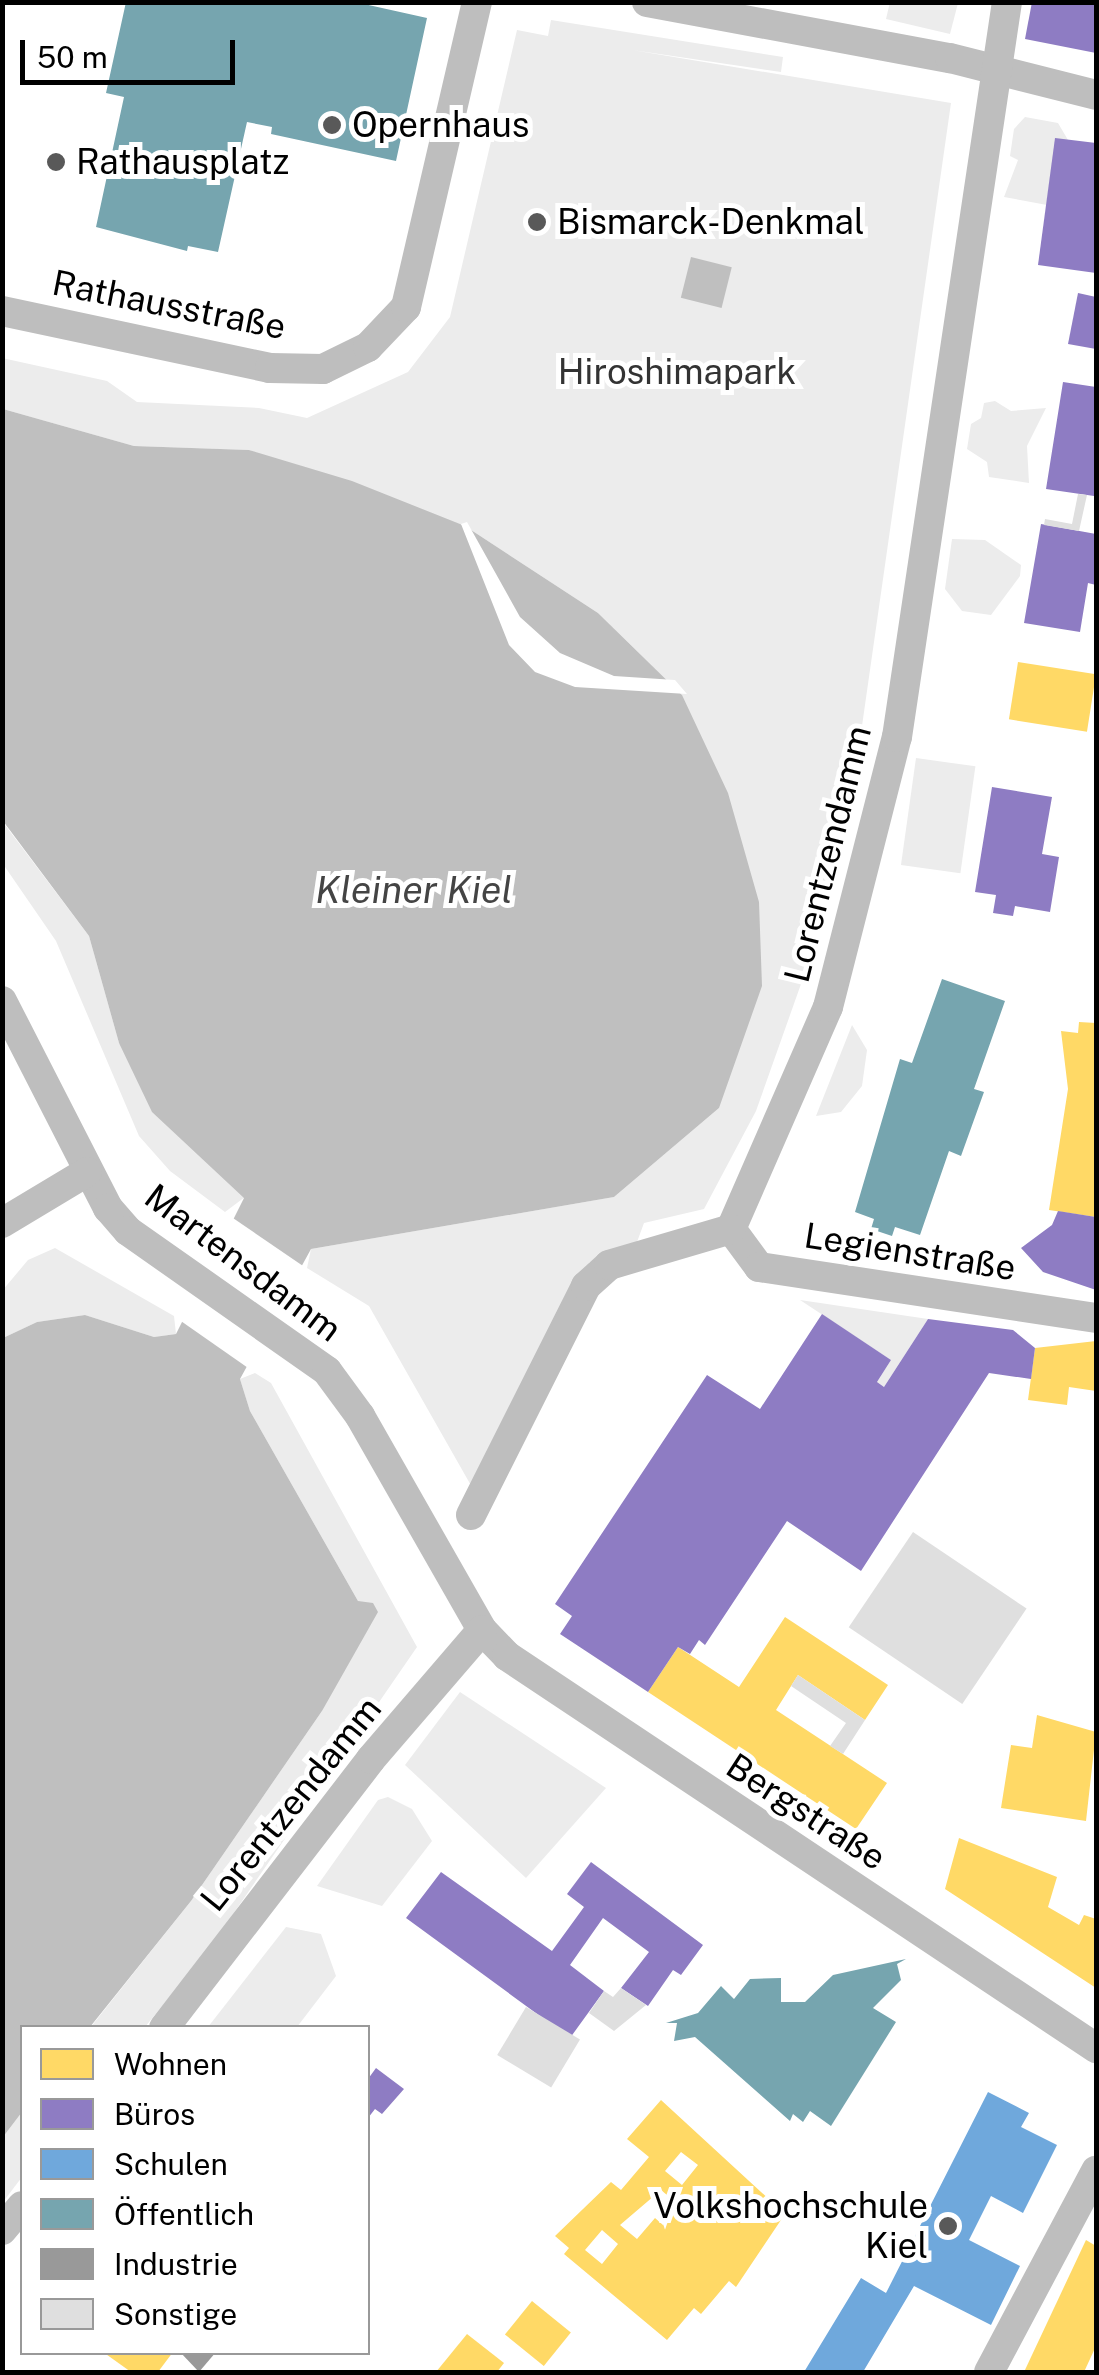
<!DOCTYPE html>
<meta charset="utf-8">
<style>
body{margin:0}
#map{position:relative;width:1099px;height:2375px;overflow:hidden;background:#fff;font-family:"Public Sans",sans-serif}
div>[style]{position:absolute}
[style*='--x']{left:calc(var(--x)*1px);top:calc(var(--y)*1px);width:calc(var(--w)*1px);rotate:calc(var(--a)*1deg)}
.green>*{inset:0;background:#ececec;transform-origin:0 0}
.water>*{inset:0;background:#bfbfbf;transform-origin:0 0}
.pier>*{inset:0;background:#fff}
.homes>*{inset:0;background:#ffd966;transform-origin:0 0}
.offices>*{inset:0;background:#8e7cc3}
.schools>*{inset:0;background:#6fa8dc}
.public>*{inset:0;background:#76a5af}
.industry>*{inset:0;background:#999}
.building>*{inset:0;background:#dfdfdf;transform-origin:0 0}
.minor>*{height:30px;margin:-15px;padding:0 15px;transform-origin:15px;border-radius:15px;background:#bebebe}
.dots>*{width:28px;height:28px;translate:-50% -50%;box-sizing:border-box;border:5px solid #fff;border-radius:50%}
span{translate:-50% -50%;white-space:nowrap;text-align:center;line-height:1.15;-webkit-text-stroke:10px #fff;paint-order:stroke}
.poi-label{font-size:35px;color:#000}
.left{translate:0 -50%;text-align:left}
.right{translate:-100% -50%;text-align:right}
.street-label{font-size:35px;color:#000}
.park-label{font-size:35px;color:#333}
.water-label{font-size:38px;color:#444;font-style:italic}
.frame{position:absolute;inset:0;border:5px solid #000;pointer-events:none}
.legend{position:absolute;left:20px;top:2025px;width:350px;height:330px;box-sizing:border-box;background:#fff;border:2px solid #999;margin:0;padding:12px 18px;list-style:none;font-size:30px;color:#000}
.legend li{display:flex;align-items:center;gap:20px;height:50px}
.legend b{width:50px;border:2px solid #999}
.scale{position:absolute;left:20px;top:40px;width:215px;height:45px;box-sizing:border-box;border:5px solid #000;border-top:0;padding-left:12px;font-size:30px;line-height:35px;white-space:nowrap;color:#000;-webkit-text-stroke:8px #fff;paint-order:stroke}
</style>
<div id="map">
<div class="green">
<div style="clip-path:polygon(890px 2px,958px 2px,958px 3px,950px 34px,886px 19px)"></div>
<div style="clip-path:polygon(551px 20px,783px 57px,781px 72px,632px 50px,951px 103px,854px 782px,801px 984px,756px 1111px,704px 1209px,644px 1223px,630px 1261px,590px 1262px,554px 1321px,477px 1496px,369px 1306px,307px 1268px,311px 1249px,614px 1197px,719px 1108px,682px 695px,598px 613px,465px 526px,249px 450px,134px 446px,3px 409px,2px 358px,107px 381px,137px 402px,259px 408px,307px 418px,408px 372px,450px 317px,517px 30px,548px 36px)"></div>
<div style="clip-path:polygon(1025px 117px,1058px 123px,1068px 140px,1047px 205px,1004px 197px,1018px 160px,1010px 156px,1014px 129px)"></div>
<div style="clip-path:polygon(995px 401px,1011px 411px,1046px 408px,1027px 446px,1029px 483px,989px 477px,987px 462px,967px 449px,971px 424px,981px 418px,984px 403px)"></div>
<div style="clip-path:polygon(952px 539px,985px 540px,1021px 565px,1020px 576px,991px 615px,962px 611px,945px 589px)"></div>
<div style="left:916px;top:758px;width:60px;height:108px;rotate:8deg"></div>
<div style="clip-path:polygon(2px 821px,89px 936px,119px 1043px,245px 1197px,225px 1212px,170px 1171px,139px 1136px,56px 941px,3px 864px)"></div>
<div style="clip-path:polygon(852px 1025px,867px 1050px,862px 1086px,841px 1112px,816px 1116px)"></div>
<div style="clip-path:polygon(55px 1248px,174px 1316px,176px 1334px,154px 1337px,85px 1315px,37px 1322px,3px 1338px,2px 1291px,28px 1260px)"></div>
<div style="clip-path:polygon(800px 1300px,928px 1319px,884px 1387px,877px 1382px,891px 1360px)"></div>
<div style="clip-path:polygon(255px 1373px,271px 1383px,417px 1647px,211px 1946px,145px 2027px,90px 2028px,191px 1901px,322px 1711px,358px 1601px,250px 1411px,240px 1379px)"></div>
<div style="clip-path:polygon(460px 1692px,606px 1788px,526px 1878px,405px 1765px)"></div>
<div style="clip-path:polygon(388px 1797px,412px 1809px,432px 1841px,382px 1906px,317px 1886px,378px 1800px)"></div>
<div style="clip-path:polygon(286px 1927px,321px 1934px,336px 1976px,297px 2027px,208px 2027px)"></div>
<div style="clip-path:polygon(22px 2112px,22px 2177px,3px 2202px,3px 2137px)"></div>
</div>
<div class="water">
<div style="left:691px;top:257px;width:42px;height:42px;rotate:14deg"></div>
<div style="clip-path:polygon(3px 409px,134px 446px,249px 450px,352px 481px,465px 526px,598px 613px,682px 695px,728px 793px,759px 902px,762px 986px,719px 1108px,614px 1197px,311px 1249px,240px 1379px,250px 1411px,358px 1601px,373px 1603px,378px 1612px,322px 1711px,191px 1901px,90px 2027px,22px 2028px,22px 2112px,3px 2137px,3px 1338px,37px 1322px,85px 1315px,154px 1337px,176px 1334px,244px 1198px,152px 1112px,119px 1043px,89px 936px,3px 821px)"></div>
</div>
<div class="pier">
<div style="clip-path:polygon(467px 522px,520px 617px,560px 653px,614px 676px,675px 680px,687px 694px,575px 687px,535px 672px,509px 645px,461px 524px)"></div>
<div style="clip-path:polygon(230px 1216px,306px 1268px,251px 1370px,178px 1319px)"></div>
</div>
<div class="homes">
<div style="left:1018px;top:662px;width:79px;height:58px;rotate:9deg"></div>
<div style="clip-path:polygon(1079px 1022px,1096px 1023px,1096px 1217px,1049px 1210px,1068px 1089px,1061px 1031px,1078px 1033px)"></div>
<div style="clip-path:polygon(1096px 1341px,1096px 1391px,1069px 1387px,1067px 1405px,1028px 1400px,1035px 1348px)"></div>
<div style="clip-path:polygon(785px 1617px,888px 1685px,865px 1720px,798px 1675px,776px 1710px,887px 1783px,856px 1829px,648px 1692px,678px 1647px,739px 1687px)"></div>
<div style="clip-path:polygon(1037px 1715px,1096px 1732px,1086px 1821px,1001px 1808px,1011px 1745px,1032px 1748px)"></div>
<div style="clip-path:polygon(959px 1838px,1057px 1877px,1048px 1907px,1079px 1925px,1084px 1915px,1096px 1919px,1096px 1988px,945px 1889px)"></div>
<div style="clip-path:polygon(evenodd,661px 2100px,785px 2214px,736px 2287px,729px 2281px,701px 2314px,694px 2308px,667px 2340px,564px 2254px,569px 2248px,555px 2236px,611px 2182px,621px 2190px,649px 2157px,627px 2139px,661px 2100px,681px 2152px,698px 2165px,682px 2185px,665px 2171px,681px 2152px,661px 2100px,661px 2190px,680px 2206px,663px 2225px,655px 2218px,637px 2239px,620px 2225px,661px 2190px,661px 2100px,602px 2230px,618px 2244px,602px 2264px,585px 2250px,602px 2230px)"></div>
<div style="clip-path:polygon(1086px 2240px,1096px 2246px,1096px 2346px,1084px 2372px,1024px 2372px)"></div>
<div style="left:532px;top:2301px;width:50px;height:43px;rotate:39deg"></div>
<div style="clip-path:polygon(467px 2334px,504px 2363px,497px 2372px,436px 2372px)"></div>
<div style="clip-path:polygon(103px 2352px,173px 2352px,158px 2372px,131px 2372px)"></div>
</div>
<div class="offices">
<div style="clip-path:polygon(1032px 2px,1096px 2px,1096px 53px,1025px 39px)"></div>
<div style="clip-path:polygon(1055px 138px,1096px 143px,1096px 273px,1038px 265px)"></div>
<div style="clip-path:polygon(1078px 293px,1096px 297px,1096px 349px,1068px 344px)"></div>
<div style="clip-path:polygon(1063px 382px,1096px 387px,1096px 502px,1094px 496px,1046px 489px)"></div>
<div style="clip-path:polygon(1041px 524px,1096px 534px,1096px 585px,1088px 583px,1080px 632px,1024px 623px)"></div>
<div style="clip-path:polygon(992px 787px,1052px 797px,1042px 854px,1059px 857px,1050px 912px,1015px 906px,1013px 916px,993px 913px,996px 895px,975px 892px)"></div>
<div style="clip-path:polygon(1058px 1211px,1096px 1217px,1096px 1290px,1043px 1272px,1021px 1248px,1052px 1225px)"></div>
<div style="clip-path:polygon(822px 1314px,891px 1360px,877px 1382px,884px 1387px,928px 1319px,1013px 1330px,1035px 1348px,1031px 1379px,989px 1373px,861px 1571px,787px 1521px,705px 1645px,699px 1640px,690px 1654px,678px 1647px,648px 1692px,560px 1634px,572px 1616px,555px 1604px,707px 1375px,760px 1409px)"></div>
<div style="clip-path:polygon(591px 1862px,703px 1945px,681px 1975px,673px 1970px,648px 2006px,621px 1988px,649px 1952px,603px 1918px,570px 1965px,604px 1991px,570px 2038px,406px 1918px,441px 1872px,552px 1951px,584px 1907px,567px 1894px)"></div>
<div style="clip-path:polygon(376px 2068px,404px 2089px,382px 2114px,375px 2109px,368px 2118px,368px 2079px)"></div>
</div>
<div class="schools">
<div style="clip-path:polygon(988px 2092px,1029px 2113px,1021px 2127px,1057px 2145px,1023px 2213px,991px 2196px,969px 2240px,1020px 2266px,991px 2325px,914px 2286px,863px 2372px,804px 2372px,861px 2278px,886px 2293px)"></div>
</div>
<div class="public">
<div style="clip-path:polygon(126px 2px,355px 2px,427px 18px,396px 161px,271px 134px,272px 127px,247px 122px,218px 252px,188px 246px,187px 251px,96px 227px,124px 97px,106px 93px)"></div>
<div style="clip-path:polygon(942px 979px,1005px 1001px,974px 1089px,984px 1092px,961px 1156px,949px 1151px,920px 1235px,895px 1227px,892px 1236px,871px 1229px,874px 1219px,855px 1212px,900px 1059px,912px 1063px)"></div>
<div style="clip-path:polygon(906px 1959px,897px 1964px,901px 1980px,873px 2008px,896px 2022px,831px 2126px,810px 2111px,803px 2122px,793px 2114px,790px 2121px,695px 2037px,674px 2041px,677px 2023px,666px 2023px,698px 2013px,721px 1986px,734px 1999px,750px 1979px,781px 1978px,781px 2002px,805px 2002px,833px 1975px)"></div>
</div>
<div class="industry">
<div style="clip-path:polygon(180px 2352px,216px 2352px,199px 2372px)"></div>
</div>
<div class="building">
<div style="clip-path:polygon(1078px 494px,1087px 495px,1079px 531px,1044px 525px,1045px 519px,1072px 524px)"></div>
<div style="left:913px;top:1532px;width:137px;height:115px;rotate:34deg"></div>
<div style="clip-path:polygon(798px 1675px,865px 1720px,843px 1754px,830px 1746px,846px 1723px,791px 1686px)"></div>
<div style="clip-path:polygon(621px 1988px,646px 2005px,614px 2031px,589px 2013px,604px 1991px,613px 1997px)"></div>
<div style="left:526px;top:2007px;width:63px;height:56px;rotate:31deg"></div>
</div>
<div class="minor">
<div style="--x:647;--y:2;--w:308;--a:10.5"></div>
<div style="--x:950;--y:58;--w:151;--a:14.2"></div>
<div style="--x:2;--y:311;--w:274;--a:12"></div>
<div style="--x:270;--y:368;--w:53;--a:1.1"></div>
<div style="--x:323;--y:369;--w:50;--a:-26.1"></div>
<div style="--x:368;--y:347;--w:55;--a:-46.5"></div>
<div style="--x:406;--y:307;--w:313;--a:-76.9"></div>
<div style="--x:2;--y:1001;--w:233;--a:62.9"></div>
<div style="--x:108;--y:1208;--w:30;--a:49"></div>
<div style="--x:128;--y:1231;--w:243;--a:35.1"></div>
<div style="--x:327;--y:1371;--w:56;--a:53.7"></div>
<div style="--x:360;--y:1416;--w:246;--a:60.3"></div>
<div style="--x:482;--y:1630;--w:36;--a:46"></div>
<div style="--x:507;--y:1656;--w:708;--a:33.65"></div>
<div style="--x:2;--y:1223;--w:99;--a:-31"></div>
<div style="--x:731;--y:1229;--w:242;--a:-66.4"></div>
<div style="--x:828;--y:1007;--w:279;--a:-75.7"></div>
<div style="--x:897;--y:737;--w:743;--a:-81.49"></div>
<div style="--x:731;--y:1229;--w:47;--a:53.6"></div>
<div style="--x:759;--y:1267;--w:341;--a:8.6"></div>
<div style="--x:471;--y:1515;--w:256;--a:-63.3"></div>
<div style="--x:586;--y:1286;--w:31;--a:-42"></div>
<div style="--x:609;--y:1265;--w:127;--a:-16.4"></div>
<div style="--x:164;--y:2028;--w:339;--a:-52.4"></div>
<div style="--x:371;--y:1759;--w:170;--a:-49.3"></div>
<div style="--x:2;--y:2230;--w:31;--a:-50"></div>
<div style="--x:989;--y:2372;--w:228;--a:-62"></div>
</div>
<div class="dots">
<div style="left:332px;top:125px;background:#595959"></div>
<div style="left:56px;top:162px;background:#595959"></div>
<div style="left:537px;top:222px;background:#595959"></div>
<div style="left:948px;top:2226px;background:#595959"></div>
</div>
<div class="poi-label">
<span class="left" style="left:352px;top:125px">Opernhaus</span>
<span class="left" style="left:76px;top:162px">Rathausplatz</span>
<span class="left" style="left:557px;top:222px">Bismarck-Denkmal</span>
<span class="right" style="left:928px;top:2226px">Volkshochschule<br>Kiel</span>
</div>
<div class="street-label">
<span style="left:169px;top:305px;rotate:11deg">Rathausstraße</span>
<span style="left:828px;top:854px;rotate:-76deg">Lorentzendamm</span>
<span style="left:910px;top:1252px;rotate:9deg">Legienstraße</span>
<span style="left:243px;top:1263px;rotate:37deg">Martensdamm</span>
<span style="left:291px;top:1804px;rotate:-51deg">Lorentzendamm</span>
<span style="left:806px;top:1812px;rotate:33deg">Bergstraße</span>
</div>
<div class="park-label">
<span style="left:677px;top:372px">Hiroshimapark</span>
</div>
<div class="water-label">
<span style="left:414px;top:890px">Kleiner Kiel</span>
</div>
<div class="frame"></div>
<ul class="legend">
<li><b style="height:28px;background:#ffd966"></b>Wohnen</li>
<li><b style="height:28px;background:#8e7cc3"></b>Büros</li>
<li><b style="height:28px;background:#6fa8dc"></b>Schulen</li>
<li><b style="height:28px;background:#76a5af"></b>Öffentlich</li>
<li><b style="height:28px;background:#999"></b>Industrie</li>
<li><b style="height:28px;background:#dfdfdf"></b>Sonstige</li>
</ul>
<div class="scale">50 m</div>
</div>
